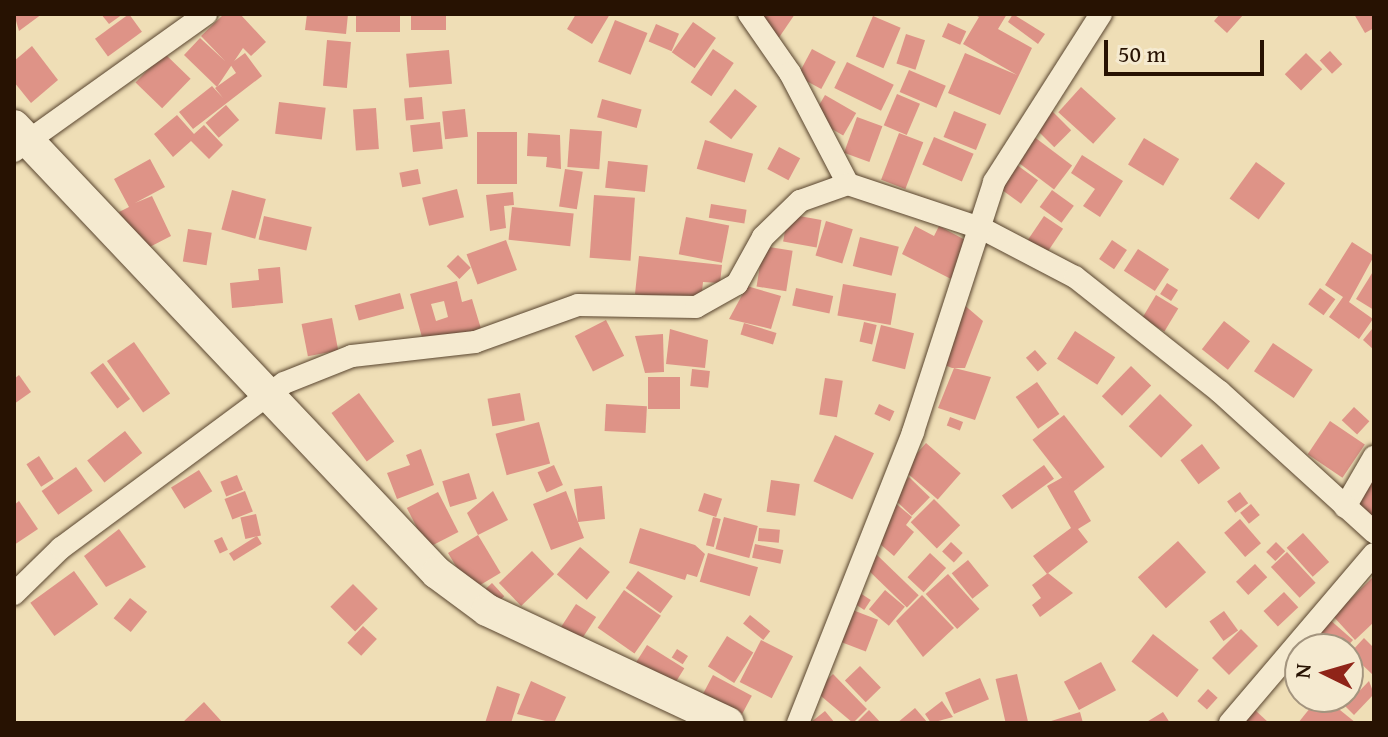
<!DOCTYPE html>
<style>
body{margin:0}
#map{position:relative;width:1388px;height:737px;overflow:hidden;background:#efdeb6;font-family:"Gentium Book Plus",serif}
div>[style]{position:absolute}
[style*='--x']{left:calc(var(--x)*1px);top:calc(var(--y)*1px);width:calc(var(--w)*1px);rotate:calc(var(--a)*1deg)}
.building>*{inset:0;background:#de9387;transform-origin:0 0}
.roads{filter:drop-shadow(0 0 2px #59452f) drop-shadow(0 0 2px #59452f)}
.street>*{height:22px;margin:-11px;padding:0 11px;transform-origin:11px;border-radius:11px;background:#f5ead0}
.secondary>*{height:32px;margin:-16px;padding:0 16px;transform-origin:16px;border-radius:16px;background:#f5ead0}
span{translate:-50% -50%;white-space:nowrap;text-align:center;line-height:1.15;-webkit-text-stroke:6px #f5ead0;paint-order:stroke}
.frame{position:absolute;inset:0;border:16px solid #271202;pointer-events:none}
.north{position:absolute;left:1284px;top:633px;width:80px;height:80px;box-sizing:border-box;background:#f5ead0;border:2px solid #a3947e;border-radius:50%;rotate:275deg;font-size:22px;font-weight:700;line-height:32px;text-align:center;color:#271202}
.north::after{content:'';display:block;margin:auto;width:28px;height:36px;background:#8f2418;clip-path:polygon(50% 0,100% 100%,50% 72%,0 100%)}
.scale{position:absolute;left:1104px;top:40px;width:160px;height:36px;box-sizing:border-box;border:4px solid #271202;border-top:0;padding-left:10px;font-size:24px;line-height:28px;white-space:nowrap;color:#271202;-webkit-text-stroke:6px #f5ead0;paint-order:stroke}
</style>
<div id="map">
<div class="building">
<div style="clip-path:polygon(14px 14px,42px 14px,19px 31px)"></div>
<div style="clip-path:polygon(101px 14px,123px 14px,109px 24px)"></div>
<div style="left:129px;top:14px;width:22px;height:42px;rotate:54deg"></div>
<div style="clip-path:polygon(224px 14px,240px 14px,266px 42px,251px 56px,243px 48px,217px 87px,184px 55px,200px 38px,225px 61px,201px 36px)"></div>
<div style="clip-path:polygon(307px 14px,348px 14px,346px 34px,305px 30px)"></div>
<div style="left:356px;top:14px;width:44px;height:18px"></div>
<div style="left:411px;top:14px;width:35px;height:16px"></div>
<div style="clip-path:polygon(576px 14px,610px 14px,592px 44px,567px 29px)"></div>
<div style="clip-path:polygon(763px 14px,795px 14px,778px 39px,757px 24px)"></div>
<div style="clip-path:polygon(973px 14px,1007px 14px,998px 29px,1032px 48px,1000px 115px,948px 93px,965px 53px,1017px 75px,963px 44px,979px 17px)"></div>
<div style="clip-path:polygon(1013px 14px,1045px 34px,1038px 44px,1008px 22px)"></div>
<div style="clip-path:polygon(1220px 14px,1244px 14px,1227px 33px,1214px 21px)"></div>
<div style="clip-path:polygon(1354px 14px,1374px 14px,1374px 28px,1365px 33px)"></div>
<div style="left:873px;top:16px;width:30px;height:44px;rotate:23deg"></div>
<div style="left:615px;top:20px;width:35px;height:45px;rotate:22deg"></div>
<div style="left:693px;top:22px;width:28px;height:37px;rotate:35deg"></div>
<div style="left:948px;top:23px;width:20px;height:15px;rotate:24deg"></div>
<div style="left:656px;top:24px;width:25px;height:19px;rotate:23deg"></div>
<div style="left:906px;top:34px;width:20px;height:31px;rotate:18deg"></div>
<div style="left:327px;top:40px;width:24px;height:46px;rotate:5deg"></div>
<div style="clip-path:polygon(32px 46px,58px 80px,31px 103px,14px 82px,14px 61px)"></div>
<div style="left:713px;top:49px;width:25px;height:40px;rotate:34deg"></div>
<div style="left:812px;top:49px;width:27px;height:31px;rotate:28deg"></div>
<div style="left:449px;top:50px;width:34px;height:43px;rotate:85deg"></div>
<div style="left:1330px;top:51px;width:18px;height:14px;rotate:47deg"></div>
<div style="left:164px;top:53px;width:37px;height:41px;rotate:44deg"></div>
<div style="clip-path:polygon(245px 53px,262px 76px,193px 129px,179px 112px,212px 86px,223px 98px,215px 88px,236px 73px,230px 64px)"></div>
<div style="left:1306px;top:53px;width:23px;height:30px;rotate:45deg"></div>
<div style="left:847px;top:62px;width:52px;height:29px;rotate:26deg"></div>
<div style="left:909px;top:70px;width:40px;height:24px;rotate:23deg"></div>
<div style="left:1081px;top:87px;width:47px;height:34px;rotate:42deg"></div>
<div style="left:735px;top:89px;width:28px;height:42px;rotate:38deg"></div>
<div style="left:897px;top:94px;width:25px;height:34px;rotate:23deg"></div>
<div style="left:825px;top:95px;width:36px;height:26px;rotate:30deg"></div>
<div style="left:422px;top:97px;width:22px;height:18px;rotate:85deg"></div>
<div style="left:602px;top:99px;width:41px;height:19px;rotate:15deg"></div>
<div style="left:279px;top:102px;width:47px;height:32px;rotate:7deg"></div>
<div style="left:226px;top:105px;width:20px;height:27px;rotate:49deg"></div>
<div style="left:376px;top:108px;width:41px;height:23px;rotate:86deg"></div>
<div style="left:465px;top:109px;width:28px;height:23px;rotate:84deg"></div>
<div style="left:1050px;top:109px;width:30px;height:24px;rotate:45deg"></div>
<div style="left:954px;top:111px;width:35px;height:28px;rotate:22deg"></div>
<div style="clip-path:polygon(177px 115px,194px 134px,204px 125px,223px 145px,209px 159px,191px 141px,173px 157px,154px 134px)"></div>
<div style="left:857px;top:117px;width:27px;height:38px;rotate:20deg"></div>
<div style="left:440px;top:122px;width:27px;height:30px;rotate:84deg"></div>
<div style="left:570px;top:129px;width:32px;height:38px;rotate:4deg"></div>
<div style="left:477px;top:132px;width:40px;height:52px"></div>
<div style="clip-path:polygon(528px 133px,560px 135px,561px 169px,546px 167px,547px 157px,527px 156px)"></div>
<div style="left:899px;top:133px;width:26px;height:50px;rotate:21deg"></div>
<div style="left:1029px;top:133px;width:54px;height:30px;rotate:37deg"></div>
<div style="left:934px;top:137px;width:43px;height:30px;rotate:23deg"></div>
<div style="left:1144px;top:138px;width:41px;height:31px;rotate:31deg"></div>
<div style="left:705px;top:140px;width:50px;height:30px;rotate:16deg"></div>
<div style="left:779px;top:147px;width:24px;height:25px;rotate:28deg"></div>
<div style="clip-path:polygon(1082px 155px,1123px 181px,1100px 217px,1083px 206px,1095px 189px,1071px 173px)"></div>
<div style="clip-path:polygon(150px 159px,165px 187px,135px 203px,152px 196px,171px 236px,138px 253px,119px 212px,129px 207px,114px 179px)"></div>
<div style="left:608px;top:161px;width:40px;height:27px;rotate:6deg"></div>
<div style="left:1256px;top:162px;width:36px;height:45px;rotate:36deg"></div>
<div style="left:1017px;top:165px;width:26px;height:29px;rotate:36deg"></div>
<div style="left:418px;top:169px;width:15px;height:19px;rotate:79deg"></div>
<div style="left:565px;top:169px;width:18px;height:38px;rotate:9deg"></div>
<div style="left:457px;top:189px;width:29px;height:36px;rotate:76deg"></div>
<div style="left:232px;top:190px;width:35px;height:41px;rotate:15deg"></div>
<div style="left:1052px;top:190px;width:27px;height:21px;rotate:36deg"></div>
<div style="clip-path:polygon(513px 192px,514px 205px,504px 206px,506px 228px,490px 231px,486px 195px)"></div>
<div style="left:594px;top:195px;width:41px;height:63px;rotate:4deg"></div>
<div style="left:711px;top:204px;width:36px;height:14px;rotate:9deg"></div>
<div style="left:512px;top:207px;width:62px;height:33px;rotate:6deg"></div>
<div style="left:788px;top:214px;width:34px;height:28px;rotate:10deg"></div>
<div style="left:264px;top:216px;width:49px;height:24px;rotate:13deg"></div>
<div style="left:1044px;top:216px;width:23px;height:35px;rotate:34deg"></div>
<div style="left:686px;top:217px;width:44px;height:38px;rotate:11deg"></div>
<div style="left:826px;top:221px;width:28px;height:36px;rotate:17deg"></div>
<div style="clip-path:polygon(915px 226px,934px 236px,939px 226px,969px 242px,951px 279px,902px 254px)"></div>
<div style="left:188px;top:229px;width:24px;height:33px;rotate:9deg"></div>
<div style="left:860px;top:237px;width:40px;height:30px;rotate:14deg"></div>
<div style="left:506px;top:240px;width:32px;height:42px;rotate:70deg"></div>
<div style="left:1112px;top:240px;width:18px;height:23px;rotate:34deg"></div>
<div style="clip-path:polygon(1352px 242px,1374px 256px,1349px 302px,1373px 319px,1359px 339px,1329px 317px,1343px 297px,1325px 285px)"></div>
<div style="left:763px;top:246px;width:30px;height:41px;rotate:9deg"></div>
<div style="left:1138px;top:249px;width:37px;height:26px;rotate:33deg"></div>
<div style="left:458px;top:255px;width:18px;height:16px;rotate:45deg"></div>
<div style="clip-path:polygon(639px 256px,722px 265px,720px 283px,703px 282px,701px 301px,635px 294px)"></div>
<div style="clip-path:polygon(280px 267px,283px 303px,232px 308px,230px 283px,259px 280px,258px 269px)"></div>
<div style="clip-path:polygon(1374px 270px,1374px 310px,1356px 299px)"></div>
<div style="clip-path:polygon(evenodd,457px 281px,462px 302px,472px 299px,482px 332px,425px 348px,410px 294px,457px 281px,444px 301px,448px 317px,436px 321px,431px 304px,444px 301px)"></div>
<div style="left:1167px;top:283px;width:13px;height:13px;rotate:32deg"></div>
<div style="left:843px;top:284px;width:54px;height:32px;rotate:10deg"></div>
<div style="clip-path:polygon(747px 286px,781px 296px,771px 329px,729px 319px)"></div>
<div style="left:796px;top:288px;width:38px;height:18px;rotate:12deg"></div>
<div style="left:1320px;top:288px;width:19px;height:20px;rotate:36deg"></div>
<div style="left:400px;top:293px;width:16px;height:47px;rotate:75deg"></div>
<div style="left:1156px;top:295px;width:26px;height:27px;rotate:31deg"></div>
<div style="clip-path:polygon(962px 303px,983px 321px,965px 368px,952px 368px,940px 363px)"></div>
<div style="left:332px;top:318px;width:33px;height:31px;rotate:79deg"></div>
<div style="left:606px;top:320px;width:40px;height:35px;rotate:63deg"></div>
<div style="left:1224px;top:321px;width:33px;height:36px;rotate:38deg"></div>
<div style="left:864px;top:322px;width:13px;height:20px;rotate:13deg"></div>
<div style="left:744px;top:323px;width:34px;height:12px;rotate:17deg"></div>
<div style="left:881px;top:325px;width:34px;height:37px;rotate:14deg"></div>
<div style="clip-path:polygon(670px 329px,708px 340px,705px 368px,666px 364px)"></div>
<div style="clip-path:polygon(1372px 329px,1374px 330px,1374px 350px,1363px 340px)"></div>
<div style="left:1075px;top:331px;width:48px;height:33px;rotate:33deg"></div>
<div style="clip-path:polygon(663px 334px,664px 372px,645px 373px,635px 336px)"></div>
<div style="left:134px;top:342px;width:63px;height:33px;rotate:55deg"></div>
<div style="left:1273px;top:343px;width:48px;height:34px;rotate:34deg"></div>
<div style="left:1035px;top:350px;width:18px;height:12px;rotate:49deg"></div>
<div style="left:103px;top:363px;width:45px;height:16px;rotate:53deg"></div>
<div style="left:1131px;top:366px;width:28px;height:42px;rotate:44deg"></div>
<div style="clip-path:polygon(954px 368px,991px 377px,975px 420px,938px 408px)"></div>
<div style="left:692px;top:369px;width:18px;height:17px;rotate:6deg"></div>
<div style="clip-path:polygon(19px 375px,31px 392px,14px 404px,14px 379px)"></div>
<div style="left:648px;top:377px;width:32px;height:32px"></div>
<div style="left:825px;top:378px;width:18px;height:37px;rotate:9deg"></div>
<div style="left:1037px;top:382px;width:39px;height:26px;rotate:55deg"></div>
<div style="left:359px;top:393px;width:60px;height:34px;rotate:54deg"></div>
<div style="left:520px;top:393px;width:28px;height:33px;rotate:80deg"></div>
<div style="left:1160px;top:394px;width:45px;height:45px;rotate:44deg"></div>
<div style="left:606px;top:404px;width:41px;height:27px;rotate:3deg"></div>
<div style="left:879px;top:404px;width:17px;height:11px;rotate:25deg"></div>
<div style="left:1354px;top:407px;width:21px;height:18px;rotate:43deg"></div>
<div style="left:1064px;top:415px;width:66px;height:40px;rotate:52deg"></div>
<div style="left:950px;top:417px;width:14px;height:9px;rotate:21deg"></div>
<div style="left:1330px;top:421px;width:42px;height:40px;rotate:34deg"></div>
<div style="left:539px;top:422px;width:43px;height:45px;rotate:75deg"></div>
<div style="left:125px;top:431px;width:28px;height:48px;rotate:52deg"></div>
<div style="left:835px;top:435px;width:43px;height:51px;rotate:25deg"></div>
<div style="left:926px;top:443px;width:46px;height:35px;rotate:41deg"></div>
<div style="left:1202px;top:444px;width:30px;height:27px;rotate:53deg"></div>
<div style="clip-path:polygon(421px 449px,434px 485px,397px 499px,387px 473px,410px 465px,406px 455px)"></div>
<div style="left:39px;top:456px;width:27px;height:15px;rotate:57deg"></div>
<div style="left:554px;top:465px;width:22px;height:18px;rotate:66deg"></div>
<div style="left:1044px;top:465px;width:17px;height:52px;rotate:54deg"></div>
<div style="left:76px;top:467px;width:29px;height:42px;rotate:55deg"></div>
<div style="left:199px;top:470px;width:25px;height:33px;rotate:58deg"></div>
<div style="left:469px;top:473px;width:27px;height:28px;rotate:73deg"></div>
<div style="left:237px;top:475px;width:16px;height:18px;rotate:68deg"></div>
<div style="clip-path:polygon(1065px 476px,1091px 521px,1078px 529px,1088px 542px,1047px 574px,1033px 556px,1071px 528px,1047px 486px)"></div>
<div style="left:909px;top:477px;width:29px;height:26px;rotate:44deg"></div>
<div style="clip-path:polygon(1371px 479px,1374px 481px,1374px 522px,1352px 507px)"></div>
<div style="left:771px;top:480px;width:29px;height:32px;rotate:8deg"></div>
<div style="clip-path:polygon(602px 486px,605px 519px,578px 522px,584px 538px,551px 550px,533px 504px,566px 491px,578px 522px,574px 489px)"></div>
<div style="left:245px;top:491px;width:22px;height:22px;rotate:69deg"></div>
<div style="clip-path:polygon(493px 491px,508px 520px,478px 535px,467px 513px)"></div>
<div style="left:438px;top:492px;width:45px;height:35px;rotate:63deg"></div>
<div style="left:1240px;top:492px;width:14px;height:16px;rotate:54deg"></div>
<div style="left:704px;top:493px;width:19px;height:19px;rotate:18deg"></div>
<div style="left:934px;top:499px;width:37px;height:33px;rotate:45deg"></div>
<div style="clip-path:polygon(19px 501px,38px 529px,14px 545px,14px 505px)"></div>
<div style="clip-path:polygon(894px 502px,912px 517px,906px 525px,914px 532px,894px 556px,873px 538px)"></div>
<div style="left:1251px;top:504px;width:14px;height:14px;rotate:51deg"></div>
<div style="left:256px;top:514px;width:22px;height:16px;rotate:77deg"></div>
<div style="left:713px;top:517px;width:8px;height:29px;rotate:14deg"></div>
<div style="left:724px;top:517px;width:35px;height:33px;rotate:15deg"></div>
<div style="left:1240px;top:519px;width:32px;height:21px;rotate:49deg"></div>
<div style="clip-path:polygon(640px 528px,695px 545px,705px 554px,697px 577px,687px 574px,685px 580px,629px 563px)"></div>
<div style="left:759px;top:528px;width:21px;height:13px;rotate:5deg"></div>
<div style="clip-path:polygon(119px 529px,146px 567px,106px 587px,84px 556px)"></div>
<div style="left:1303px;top:533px;width:39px;height:22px;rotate:48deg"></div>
<div style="left:478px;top:535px;width:44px;height:35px;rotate:59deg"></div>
<div style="left:257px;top:536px;width:9px;height:33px;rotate:58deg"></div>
<div style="left:222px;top:537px;width:14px;height:9px;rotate:65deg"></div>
<div style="left:1178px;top:541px;width:42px;height:54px;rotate:48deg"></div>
<div style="left:951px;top:542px;width:16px;height:13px;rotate:43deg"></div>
<div style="left:1276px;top:542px;width:13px;height:14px;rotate:45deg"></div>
<div style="left:755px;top:544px;width:29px;height:14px;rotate:12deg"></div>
<div style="left:580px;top:547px;width:39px;height:36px;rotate:40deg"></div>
<div style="left:532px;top:551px;width:32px;height:46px;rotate:46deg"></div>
<div style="left:1287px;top:552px;width:42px;height:22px;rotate:47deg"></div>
<div style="left:708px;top:553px;width:52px;height:30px;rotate:16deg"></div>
<div style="left:930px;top:553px;width:22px;height:33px;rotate:43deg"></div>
<div style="left:877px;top:555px;width:58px;height:17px;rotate:44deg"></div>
<div style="left:968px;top:560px;width:33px;height:21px;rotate:51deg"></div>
<div style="left:1255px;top:564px;width:18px;height:26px;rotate:47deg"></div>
<div style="left:74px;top:571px;width:41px;height:54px;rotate:54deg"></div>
<div style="left:638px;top:571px;width:43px;height:21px;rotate:36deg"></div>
<div style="clip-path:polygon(1048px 573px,1073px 593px,1040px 617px,1032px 605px,1041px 598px,1032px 585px)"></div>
<div style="left:948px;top:574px;width:47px;height:30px;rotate:48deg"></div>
<div style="clip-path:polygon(1374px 576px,1374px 622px,1355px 640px,1333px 616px)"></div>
<div style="left:492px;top:583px;width:18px;height:18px;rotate:47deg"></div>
<div style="left:353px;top:584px;width:35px;height:32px;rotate:45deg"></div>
<div style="left:854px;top:589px;width:20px;height:12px;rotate:33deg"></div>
<div style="left:624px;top:590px;width:45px;height:46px;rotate:35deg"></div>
<div style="left:885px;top:590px;width:26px;height:25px;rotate:40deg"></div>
<div style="left:1284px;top:592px;width:21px;height:28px;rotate:47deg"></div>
<div style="clip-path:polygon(922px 595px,954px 628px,923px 657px,896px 621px)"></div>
<div style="left:130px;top:598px;width:22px;height:26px;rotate:39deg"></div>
<div style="left:576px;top:604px;width:24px;height:28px;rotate:33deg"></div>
<div style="left:850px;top:609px;width:30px;height:34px;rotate:21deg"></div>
<div style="left:1224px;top:611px;width:24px;height:18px;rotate:54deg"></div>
<div style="left:750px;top:615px;width:26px;height:11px;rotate:39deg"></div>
<div style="clip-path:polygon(1329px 619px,1353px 640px,1345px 649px,1318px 631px)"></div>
<div style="left:363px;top:626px;width:19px;height:23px;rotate:43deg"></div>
<div style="left:1241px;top:629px;width:24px;height:41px;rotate:45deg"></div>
<div style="left:1153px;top:634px;width:58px;height:35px;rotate:38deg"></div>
<div style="left:727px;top:636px;width:31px;height:36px;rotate:32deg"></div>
<div style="clip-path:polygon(1364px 638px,1374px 648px,1374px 676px,1350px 653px)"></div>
<div style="left:761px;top:640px;width:36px;height:47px;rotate:27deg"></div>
<div style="left:647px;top:645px;width:44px;height:24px;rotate:32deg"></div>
<div style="left:677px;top:649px;width:13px;height:10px;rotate:32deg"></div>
<div style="clip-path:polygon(1300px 659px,1300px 692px,1283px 676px)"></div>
<div style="left:1101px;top:662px;width:32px;height:42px;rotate:62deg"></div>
<div style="clip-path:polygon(1348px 663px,1360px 674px,1348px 687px)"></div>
<div style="left:860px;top:666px;width:30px;height:21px;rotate:46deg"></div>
<div style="clip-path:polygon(833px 674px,867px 709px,853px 723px,815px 691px)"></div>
<div style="left:1017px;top:674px;width:50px;height:22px;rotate:77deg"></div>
<div style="left:713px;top:675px;width:44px;height:30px;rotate:28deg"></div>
<div style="left:980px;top:678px;width:23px;height:38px;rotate:67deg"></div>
<div style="clip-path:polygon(531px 681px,566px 697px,554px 723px,517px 714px)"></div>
<div style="clip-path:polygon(1369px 681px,1374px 694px,1354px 715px,1345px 706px)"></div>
<div style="clip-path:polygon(497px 686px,520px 694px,511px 723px,485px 723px)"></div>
<div style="left:1208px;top:689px;width:13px;height:16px;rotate:42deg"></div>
<div style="clip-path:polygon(1319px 697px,1324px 697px,1356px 723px,1298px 723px)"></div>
<div style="clip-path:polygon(942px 701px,953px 717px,931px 723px,925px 714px)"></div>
<div style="clip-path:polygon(204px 702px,223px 723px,182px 723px)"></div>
<div style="clip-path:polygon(915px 708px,928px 723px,897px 723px)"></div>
<div style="clip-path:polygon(869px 710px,881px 723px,856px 723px)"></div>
<div style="clip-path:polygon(1255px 710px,1269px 723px,1242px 723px)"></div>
<div style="clip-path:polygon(825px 711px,835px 723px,810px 723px)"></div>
<div style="clip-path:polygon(1080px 712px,1083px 723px,1049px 723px,1048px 722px)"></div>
<div style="clip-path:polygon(1163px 712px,1170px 723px,1145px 723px)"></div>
</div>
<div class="roads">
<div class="street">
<div style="--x:749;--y:14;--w:72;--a:55.2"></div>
<div style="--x:790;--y:73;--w:125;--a:62.4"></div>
<div style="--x:14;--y:151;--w:236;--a:-35.5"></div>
<div style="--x:1345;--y:507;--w:58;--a:-59.9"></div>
<div style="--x:14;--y:594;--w:66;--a:-44.4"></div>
<div style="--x:61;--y:548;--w:277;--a:-36.5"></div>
<div style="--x:284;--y:383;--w:73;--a:-21.7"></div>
<div style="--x:352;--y:356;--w:124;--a:-6.5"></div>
<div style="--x:475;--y:342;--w:109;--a:-19.8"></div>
<div style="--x:578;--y:305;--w:118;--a:1"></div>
<div style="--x:696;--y:307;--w:47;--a:-29.3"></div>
<div style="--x:737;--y:284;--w:54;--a:-61"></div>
<div style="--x:763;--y:237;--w:52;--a:-44.2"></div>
<div style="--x:800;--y:201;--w:51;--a:-19.5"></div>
<div style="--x:848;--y:184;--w:142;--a:18.4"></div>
<div style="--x:983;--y:229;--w:104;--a:27.6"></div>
<div style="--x:1075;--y:277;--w:184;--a:38.4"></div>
<div style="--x:1219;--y:391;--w:210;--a:42.3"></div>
<div style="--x:798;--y:723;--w:313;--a:-68.4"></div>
<div style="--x:913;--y:432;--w:263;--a:-72"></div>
<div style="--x:994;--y:182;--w:199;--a:-57.5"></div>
<div style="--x:1230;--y:723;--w:222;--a:-49.6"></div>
</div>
<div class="secondary">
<div style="--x:14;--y:126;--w:615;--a:46.58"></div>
<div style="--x:437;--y:573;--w:62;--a:36.5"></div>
<div style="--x:487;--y:610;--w:266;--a:25.1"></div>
</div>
</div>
<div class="frame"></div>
<div class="north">N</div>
<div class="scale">50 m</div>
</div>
